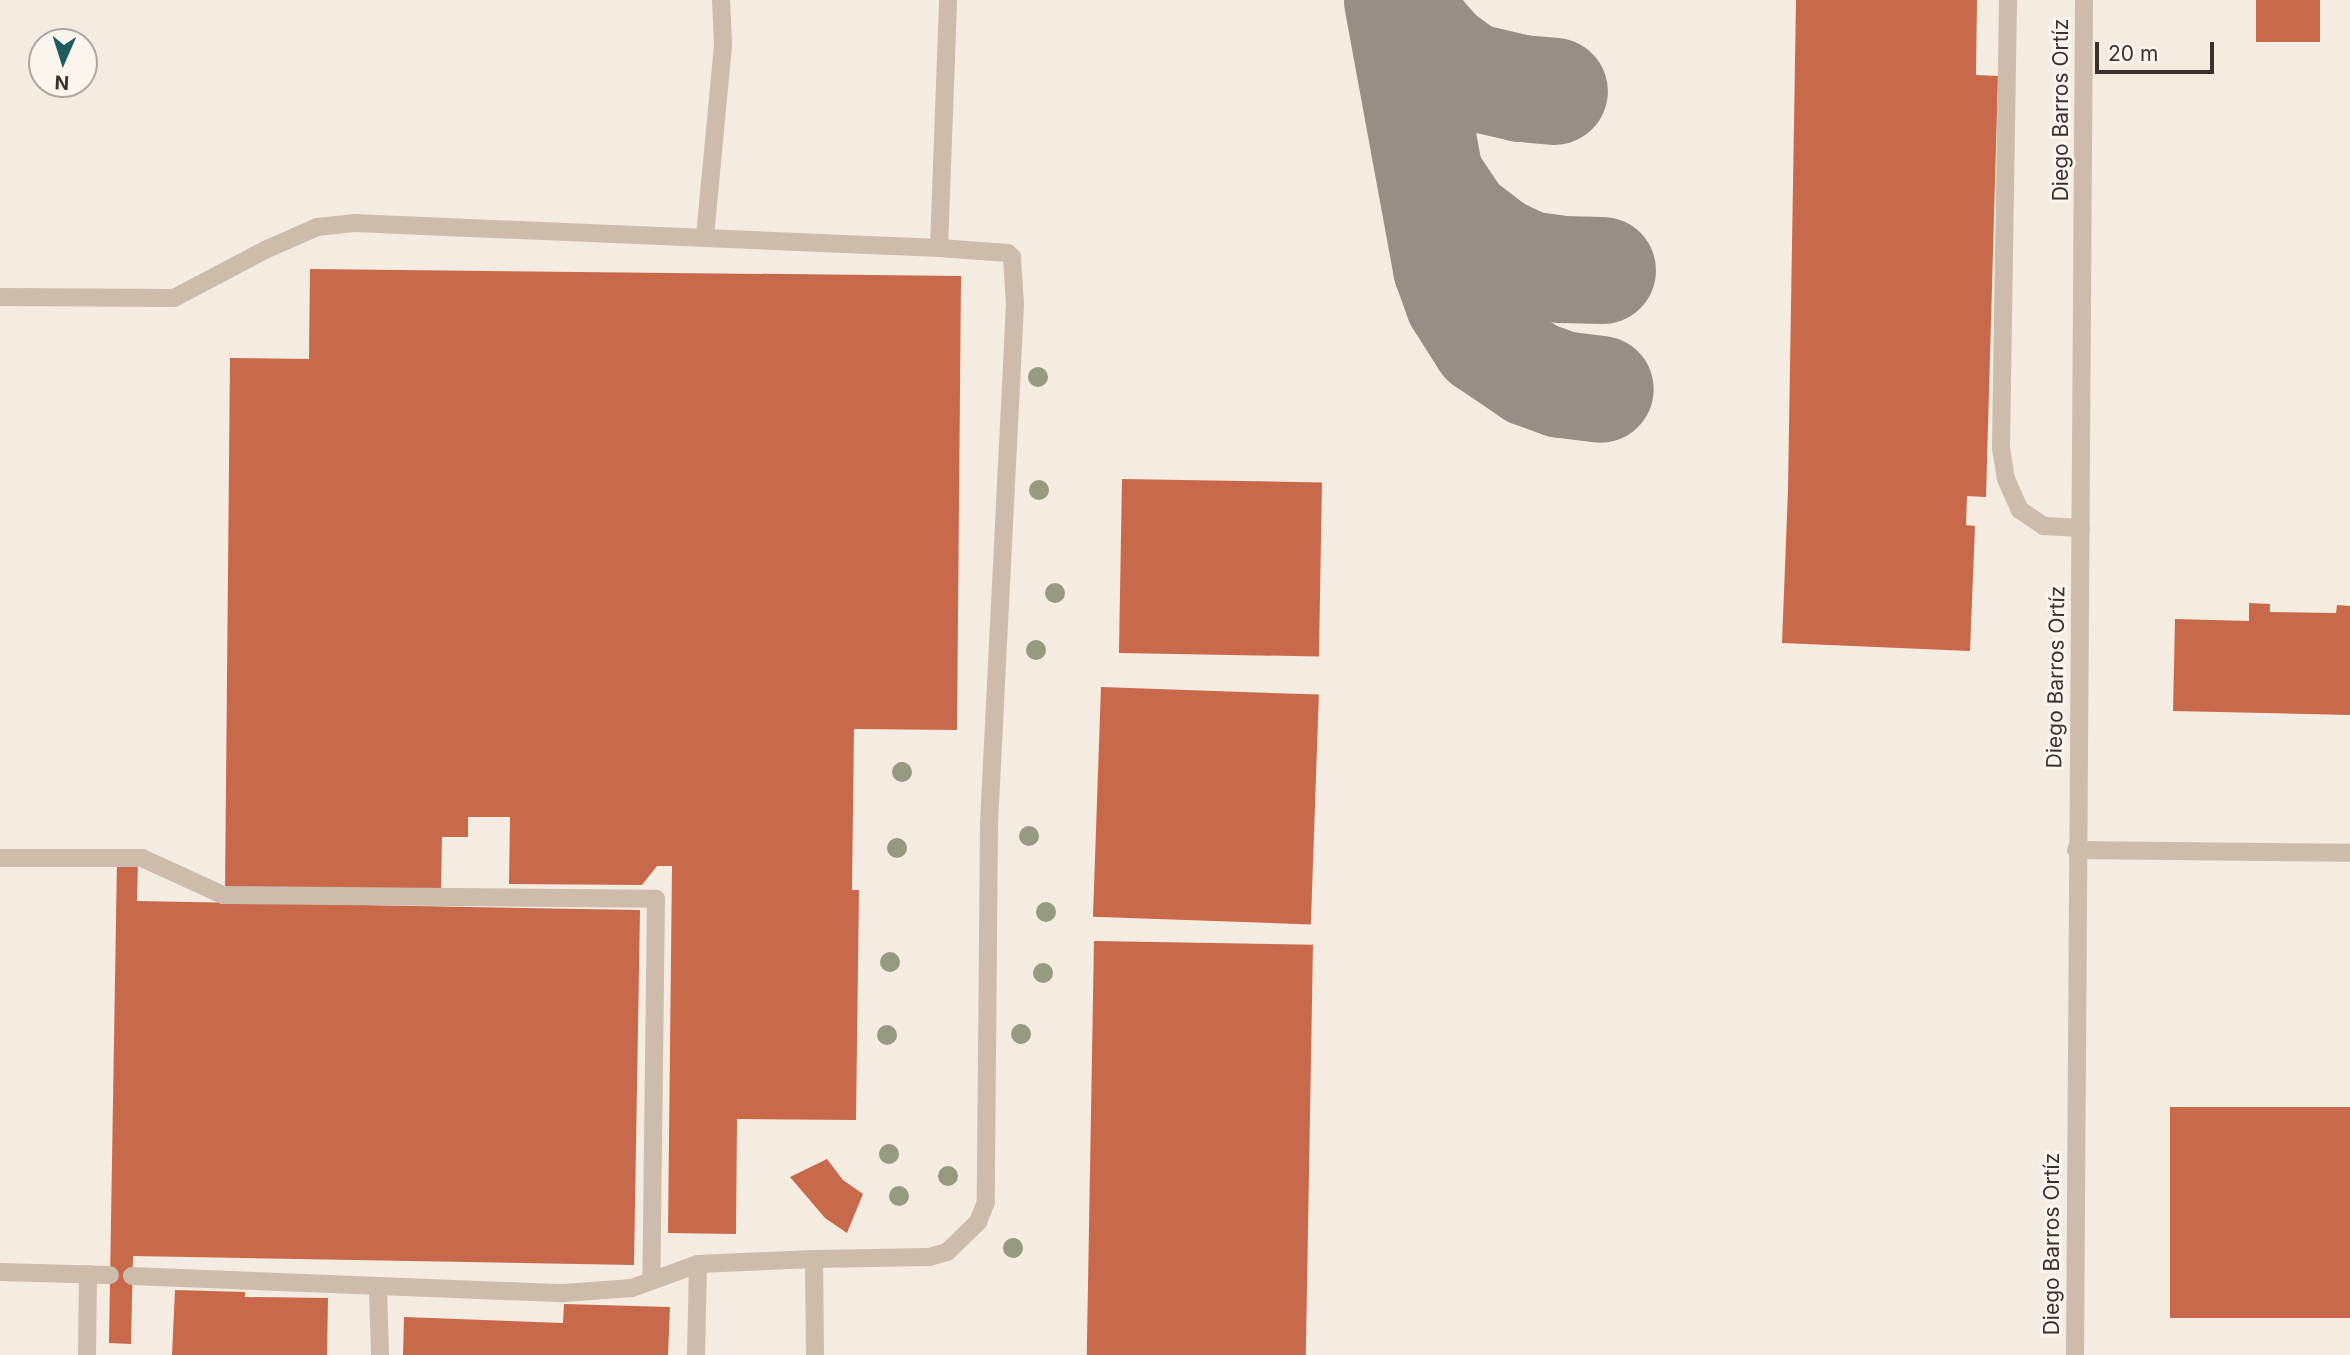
<!DOCTYPE html>
<meta charset="utf-8">
<style>
body{margin:0}
#map{position:relative;width:2350px;height:1355px;overflow:hidden;background:#f4ebe1;font-family:Inter,sans-serif}
div>[style]{position:absolute}
[style*='--x']{left:calc(var(--x)*1px);top:calc(var(--y)*1px);width:calc(var(--w)*1px);rotate:calc(var(--a)*1deg)}
.taxiway>*{height:107px;margin:-53.5px;padding:0 53.5px;transform-origin:53.5px;border-radius:53.5px;background:#988e86}
.building>*{inset:0;background:#c8694b;transform-origin:0 0}
.service>*{height:18px;margin:-9px;padding:0 9px;transform-origin:9px;border-radius:9px;background:#cdbbac}
.minor>*{height:18px;margin:-9px;padding:0 9px;transform-origin:9px;border-radius:9px;background:#cdbbac}
.trees>*{width:20px;height:20px;margin:-10px;border-radius:50%;background:#969b7f}
span{translate:-50% -50%;white-space:nowrap;text-align:center;line-height:1.15;-webkit-text-stroke:6px #fbf5ee;paint-order:stroke}
.street-label{font-size:21px;color:#3b302b}
.north{position:absolute;left:28px;top:28px;width:70px;height:70px;box-sizing:border-box;background:#fbf5ee;border:2px solid #aea6a0;border-radius:50%;rotate:183deg;font-size:19px;font-weight:700;line-height:28px;text-align:center;color:#3b302b}
.north::after{content:'';display:block;margin:auto;width:24px;height:32px;background:#1f5a5e;clip-path:polygon(50% 0,100% 100%,50% 72%,0 100%)}
.scale{position:absolute;left:2095px;top:42px;width:119px;height:32px;box-sizing:border-box;border:4px solid #3b302b;border-top:0;padding-left:9px;font-size:21px;line-height:24px;white-space:nowrap;color:#3b302b;-webkit-text-stroke:5px #fbf5ee;paint-order:stroke}
</style>
<div id="map">
<div class="taxiway">
<div style="--x:1397;--y:0;--w:271;--a:79.6"></div>
<div style="--x:1446;--y:267;--w:35;--a:70"></div>
<div style="--x:1458;--y:300;--w:49;--a:57.6"></div>
<div style="--x:1484;--y:341;--w:57;--a:34.2"></div>
<div style="--x:1531;--y:373;--w:32;--a:20"></div>
<div style="--x:1561;--y:384;--w:39;--a:7"></div>
<div style="--x:1399;--y:0;--w:40;--a:57.1"></div>
<div style="--x:1421;--y:34;--w:28;--a:48"></div>
<div style="--x:1440;--y:55;--w:36;--a:36"></div>
<div style="--x:1469;--y:76;--w:53;--a:13"></div>
<div style="--x:1521;--y:88;--w:33;--a:5"></div>
<div style="--x:1432;--y:181;--w:48;--a:56"></div>
<div style="--x:1459;--y:221;--w:48;--a:37.3"></div>
<div style="--x:1497;--y:250;--w:33;--a:25"></div>
<div style="--x:1527;--y:264;--w:34;--a:8"></div>
<div style="--x:1561;--y:269;--w:41;--a:1.4"></div>
</div>
<div class="building">
<div style="clip-path:polygon(1796px 0,1977px 0,1976px 75px,1998px 76px,1986px 497px,1967px 496px,1966px 525px,1975px 526px,1970px 651px,1782px 643px,1788px 490px)"></div>
<div style="left:2256px;top:0;width:64px;height:42px"></div>
<div style="clip-path:polygon(310px 269px,961px 276px,957px 730px,854px 729px,852px 890px,859px 890px,856px 1120px,737px 1119px,736px 1234px,668px 1233px,672px 866px,657px 866px,642px 885px,509px 884px,510px 817px,468px 817px,468px 837px,442px 837px,441px 893px,225px 890px,230px 358px,309px 359px)"></div>
<div style="left:1122px;top:479px;width:200px;height:174px;rotate:1deg"></div>
<div style="clip-path:polygon(2249px 603px,2270px 604px,2270px 612px,2336px 613px,2337px 605px,2350px 606px,2350px 715px,2173px 711px,2175px 619px,2249px 621px)"></div>
<div style="left:1101px;top:687px;width:218px;height:230px;rotate:2deg"></div>
<div style="clip-path:polygon(117px 859px,138px 860px,137px 901px,640px 910px,634px 1265px,133px 1256px,131px 1344px,109px 1343px)"></div>
<div style="left:1094px;top:941px;width:219px;height:414px;rotate:1deg"></div>
<div style="left:2170px;top:1107px;width:180px;height:211px"></div>
<div style="clip-path:polygon(827px 1159px,843px 1180px,863px 1194px,847px 1233px,825px 1218px,790px 1177px)"></div>
<div style="clip-path:polygon(175px 1290px,245px 1292px,245px 1297px,328px 1298px,327px 1355px,172px 1355px)"></div>
<div style="clip-path:polygon(564px 1304px,670px 1307px,668px 1355px,403px 1355px,404px 1317px,563px 1323px)"></div>
</div>
<div class="service">
<div style="--x:2008;--y:0;--w:448;--a:90.9"></div>
<div style="--x:2001;--y:448;--w:31;--a:81"></div>
<div style="--x:2006;--y:479;--w:34;--a:66"></div>
<div style="--x:2020;--y:510;--w:29;--a:34"></div>
<div style="--x:2044;--y:526;--w:37;--a:3"></div>
<div style="--x:705;--y:236;--w:193;--a:-84.6"></div>
<div style="--x:723;--y:44;--w:44;--a:-92.6"></div>
<div style="--x:939;--y:248;--w:248;--a:-87.9"></div>
<div style="--x:0;--y:297;--w:174;--a:0.3"></div>
<div style="--x:174;--y:298;--w:103;--a:-27.8"></div>
<div style="--x:265;--y:250;--w:57;--a:-23.9"></div>
<div style="--x:317;--y:227;--w:37;--a:-6"></div>
<div style="--x:354;--y:223;--w:586;--a:2.45"></div>
<div style="--x:939;--y:248;--w:69;--a:4.1"></div>
<div style="--x:1008;--y:253;--w:6;--a:45"></div>
<div style="--x:1012;--y:257;--w:48;--a:86.4"></div>
<div style="--x:1015;--y:305;--w:520;--a:92.87"></div>
<div style="--x:989;--y:824;--w:378;--a:90.5"></div>
<div style="--x:986;--y:1202;--w:22;--a:112"></div>
<div style="--x:978;--y:1222;--w:43;--a:135.9"></div>
<div style="--x:947;--y:1252;--w:18;--a:164"></div>
<div style="--x:930;--y:1257;--w:116;--a:179"></div>
<div style="--x:814;--y:1259;--w:96;--a:89.4"></div>
<div style="--x:2076;--y:850;--w:274;--a:0.6"></div>
<div style="--x:0;--y:858;--w:142;--a:0"></div>
<div style="--x:142;--y:858;--w:89;--a:24.6"></div>
<div style="--x:223;--y:895;--w:433;--a:0.5"></div>
<div style="--x:656;--y:899;--w:382;--a:90.7"></div>
<div style="--x:0;--y:1272;--w:110;--a:1.6"></div>
<div style="--x:132;--y:1276;--w:432;--a:2.3"></div>
<div style="--x:564;--y:1293;--w:68;--a:-4.2"></div>
<div style="--x:632;--y:1288;--w:70;--a:-20"></div>
<div style="--x:698;--y:1264;--w:116;--a:-2.5"></div>
<div style="--x:378;--y:1288;--w:67;--a:88.3"></div>
<div style="--x:87;--y:1355;--w:81;--a:-89.3"></div>
<div style="--x:696;--y:1355;--w:91;--a:-88.7"></div>
</div>
<div class="minor">
<div style="--x:2075;--y:1355;--w:1355;--a:-89.62"></div>
</div>
<div class="trees">
<div style="left:1038px;top:377px"></div>
<div style="left:1039px;top:490px"></div>
<div style="left:1055px;top:593px"></div>
<div style="left:1036px;top:650px"></div>
<div style="left:902px;top:772px"></div>
<div style="left:1029px;top:836px"></div>
<div style="left:897px;top:848px"></div>
<div style="left:1046px;top:912px"></div>
<div style="left:890px;top:962px"></div>
<div style="left:1043px;top:973px"></div>
<div style="left:1021px;top:1034px"></div>
<div style="left:887px;top:1035px"></div>
<div style="left:889px;top:1154px"></div>
<div style="left:948px;top:1176px"></div>
<div style="left:899px;top:1196px"></div>
<div style="left:1013px;top:1248px"></div>
</div>
<div class="street-label">
<span style="left:2061px;top:110px;rotate:-90deg">Diego Barros Ortíz</span>
<span style="left:2056px;top:677px;rotate:-89deg">Diego Barros Ortíz</span>
<span style="left:2052px;top:1244px;rotate:-90deg">Diego Barros Ortíz</span>
</div>
<div class="north">N</div>
<div class="scale">20 m</div>
</div>
